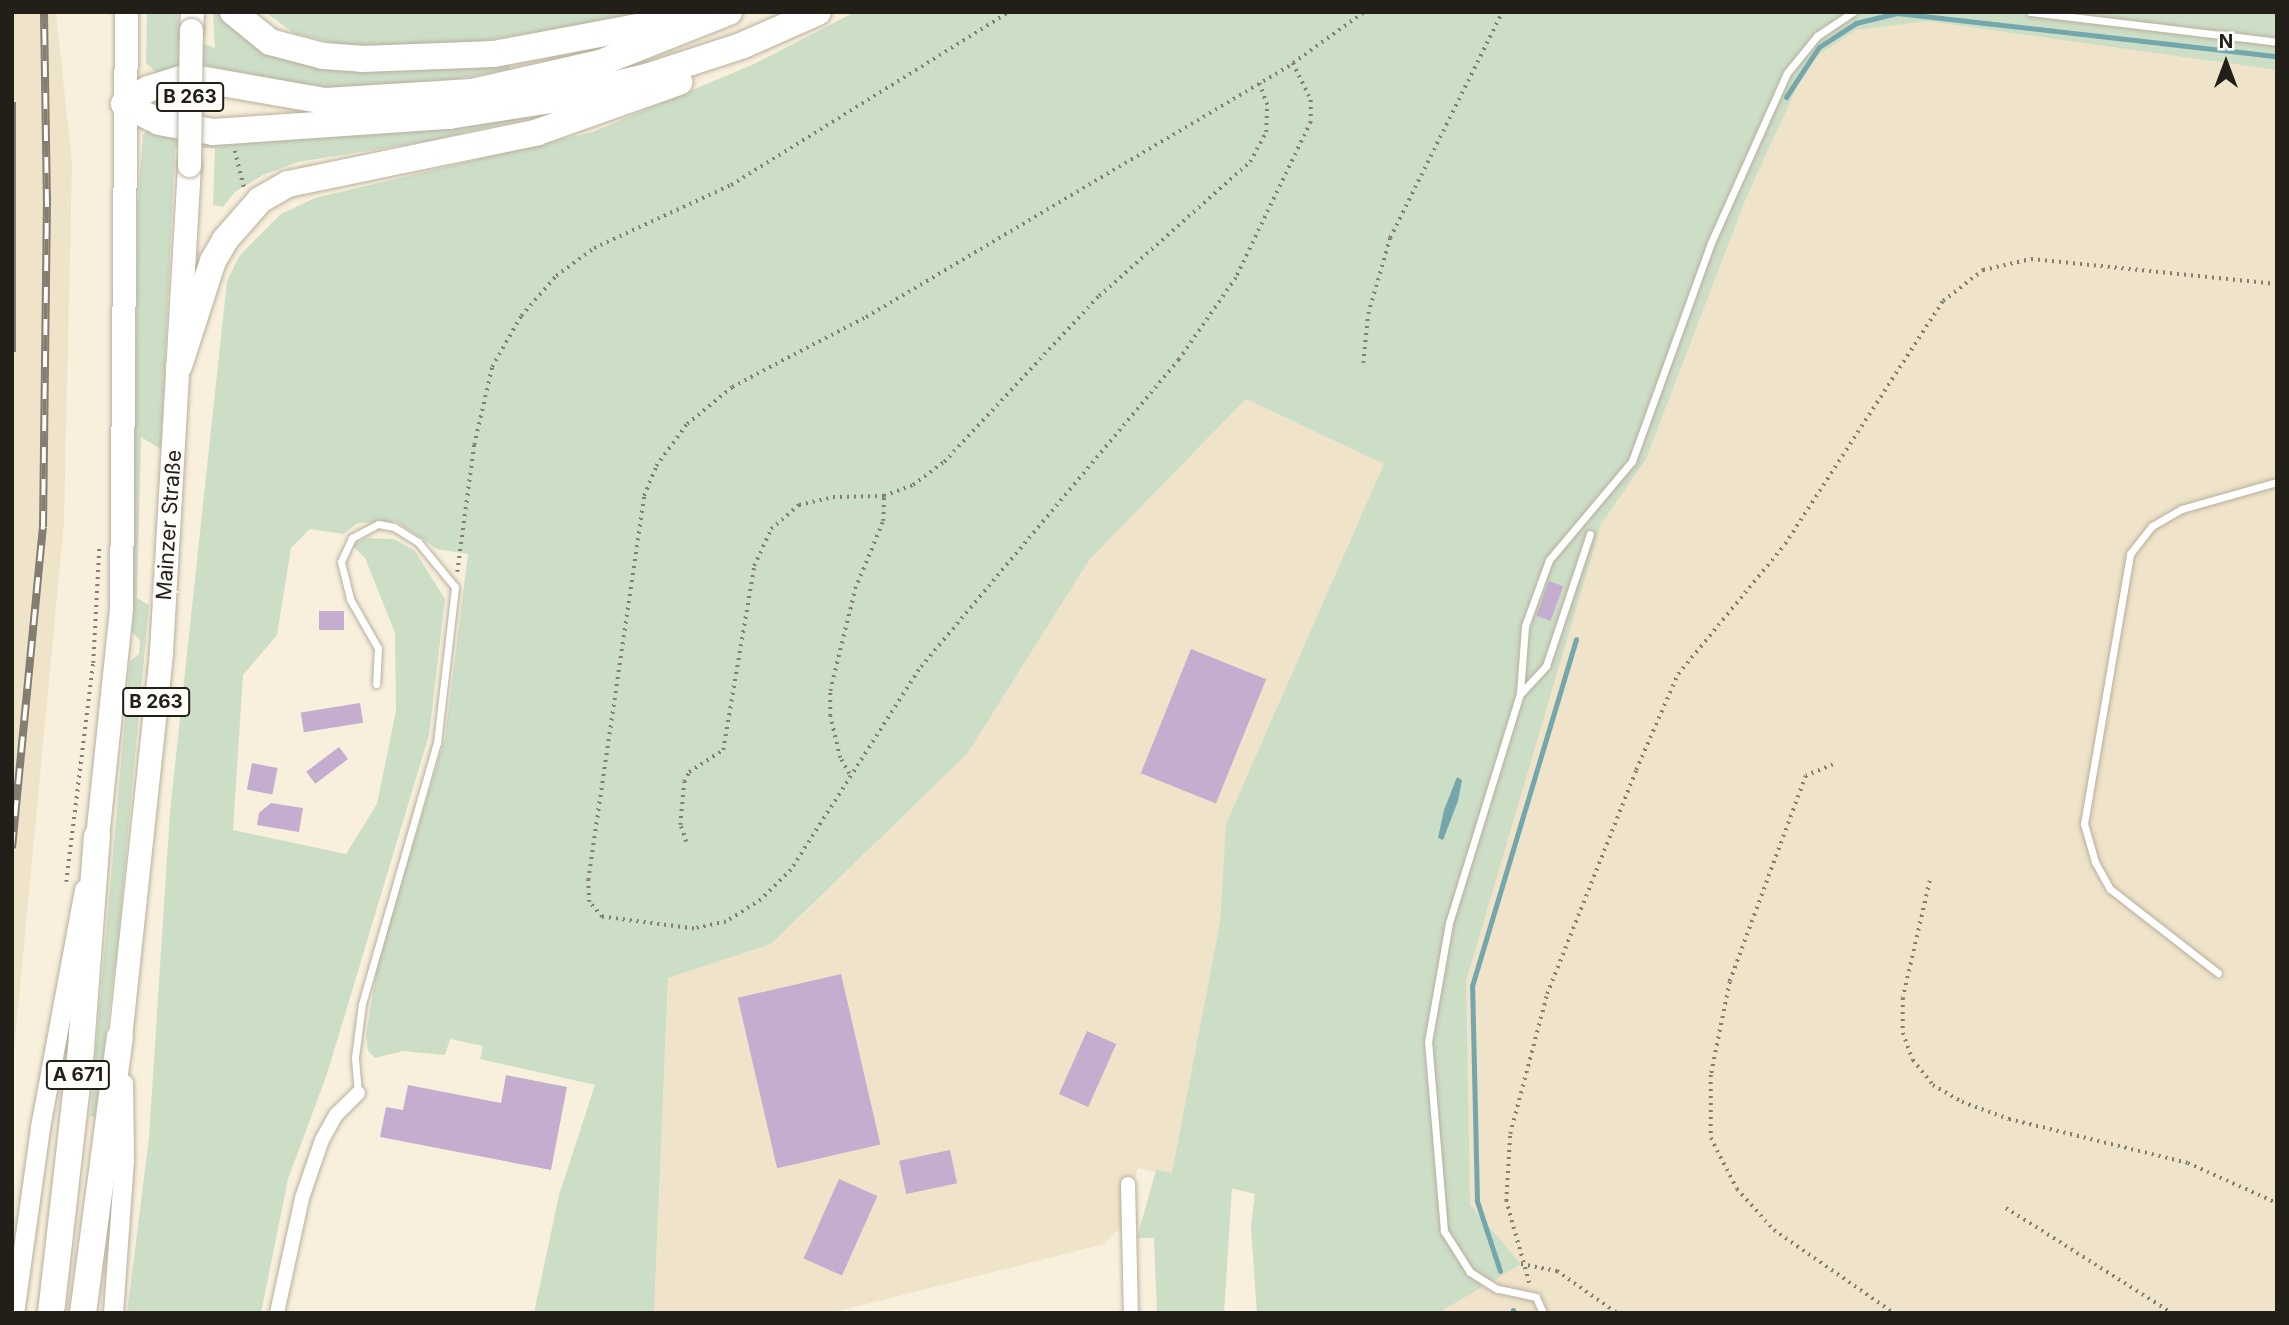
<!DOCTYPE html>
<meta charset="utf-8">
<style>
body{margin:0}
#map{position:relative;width:2289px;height:1325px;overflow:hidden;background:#f8f0dc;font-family:Inter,sans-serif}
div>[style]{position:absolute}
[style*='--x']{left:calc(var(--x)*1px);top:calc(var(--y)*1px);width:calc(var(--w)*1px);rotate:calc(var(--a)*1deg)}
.built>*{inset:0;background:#efe3c9}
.green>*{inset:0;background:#cddec7}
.water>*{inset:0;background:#73a7ac}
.stream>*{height:5px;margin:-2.5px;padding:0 2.5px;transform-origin:2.5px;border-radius:2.5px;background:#73a7ac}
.building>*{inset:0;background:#c5adcf;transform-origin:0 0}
.path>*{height:3.5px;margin-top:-1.75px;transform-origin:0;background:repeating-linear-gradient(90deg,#837e71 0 2px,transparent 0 7px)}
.roads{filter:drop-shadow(0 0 2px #b7af9d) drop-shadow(0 0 2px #b7af9d)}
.service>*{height:7px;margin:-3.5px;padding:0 3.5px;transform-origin:3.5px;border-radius:3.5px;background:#fff}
.minor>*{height:14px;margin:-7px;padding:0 7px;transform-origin:7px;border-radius:7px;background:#fff}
.secondary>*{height:19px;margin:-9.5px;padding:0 9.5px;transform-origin:9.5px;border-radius:9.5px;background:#fff}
.primary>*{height:23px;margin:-11.5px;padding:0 11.5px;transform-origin:11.5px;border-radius:11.5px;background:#fff}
.motorway>*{height:26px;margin:-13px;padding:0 13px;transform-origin:13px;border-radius:13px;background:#fff}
.rail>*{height:8px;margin-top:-4px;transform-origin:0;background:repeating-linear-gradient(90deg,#fffdfa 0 16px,#837e71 0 32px);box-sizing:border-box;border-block:2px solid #837e71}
.bridges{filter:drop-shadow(0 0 2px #b7af9d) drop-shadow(0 0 2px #b7af9d)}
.primary-bridge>*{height:23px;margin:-11.5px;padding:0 11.5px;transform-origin:11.5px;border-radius:11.5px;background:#fff}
span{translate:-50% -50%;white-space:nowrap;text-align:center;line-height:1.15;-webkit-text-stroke:6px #fffdfa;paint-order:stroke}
.shield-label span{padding:2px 5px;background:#fffdfa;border:2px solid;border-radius:5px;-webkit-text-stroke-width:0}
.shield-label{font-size:19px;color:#221f18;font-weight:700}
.street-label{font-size:21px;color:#221f18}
.frame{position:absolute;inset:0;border:14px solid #221f18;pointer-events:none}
.north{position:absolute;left:2191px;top:28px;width:70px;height:70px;-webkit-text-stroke:5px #fffdfa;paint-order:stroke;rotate:0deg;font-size:19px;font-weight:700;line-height:28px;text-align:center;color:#221f18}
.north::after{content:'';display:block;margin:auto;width:24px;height:32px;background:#221f18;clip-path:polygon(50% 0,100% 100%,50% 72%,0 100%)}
</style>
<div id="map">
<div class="built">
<div style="clip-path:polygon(12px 12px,56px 12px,72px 163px,64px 522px,12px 1072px)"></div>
<div style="clip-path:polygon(1586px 12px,2277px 12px,2277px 1313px,1257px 1313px,1251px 1227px,1255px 1194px,1138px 1168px,1120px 1227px,1104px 1244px,831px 1313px,654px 1313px,668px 977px,771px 944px,967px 754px,1090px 559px,1246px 399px,1384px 463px)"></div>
</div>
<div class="green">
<div style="clip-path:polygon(147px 12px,178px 12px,177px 33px,215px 48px,213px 12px,228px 12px,271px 48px,509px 64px,510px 70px,406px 87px,361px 89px,312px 87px,198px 64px,156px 72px,146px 63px)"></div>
<div style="clip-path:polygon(265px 12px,661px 12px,482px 41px,411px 48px,337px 44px,294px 33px)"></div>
<div style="clip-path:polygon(855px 12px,2259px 12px,2277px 14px,2277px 70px,1927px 21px,1856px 30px,1809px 61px,1746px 198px,1646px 459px,1601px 524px,1466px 981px,1470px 1205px,1521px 1264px,1438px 1313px,1257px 1313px,1251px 1227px,1255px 1194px,1232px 1188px,1224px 1313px,1157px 1313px,1154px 1238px,1137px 1238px,1156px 1170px,1172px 1173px,1220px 923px,1226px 824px,1384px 464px,1246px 399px,1090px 559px,967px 754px,771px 944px,668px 978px,654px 1313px,534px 1313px,559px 1195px,595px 1085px,480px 1059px,483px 1046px,450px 1039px,445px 1055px,403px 1051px,375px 1058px,368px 1051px,366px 1035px,379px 957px,445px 738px,468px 554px,437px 549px,396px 521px,358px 523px,343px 534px,310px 529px,291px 548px,277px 635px,243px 675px,233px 830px,346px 854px,377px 804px,396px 711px,395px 633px,365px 558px,353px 546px,365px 538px,394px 539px,415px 551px,445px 599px,429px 735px,327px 1074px,288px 1179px,261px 1313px,127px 1313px,149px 1138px,170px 812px,227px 281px,240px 255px,281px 214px,315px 198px,593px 132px,754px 64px)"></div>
<div style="clip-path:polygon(592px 103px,429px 141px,298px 162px,263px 175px,235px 192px,223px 207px,213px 205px,215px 148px,175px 148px,161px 449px,141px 437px,137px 598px,149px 605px,117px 950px,95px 1117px,90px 1116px,130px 661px,139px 654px,140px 640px,132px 632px,138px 201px,143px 135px,147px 131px)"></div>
</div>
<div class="water">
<div style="clip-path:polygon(1457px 777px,1462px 780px,1458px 801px,1443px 840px,1438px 838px,1444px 810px)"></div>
</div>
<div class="stream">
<div style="--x:1786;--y:97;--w:60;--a:-56.6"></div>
<div style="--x:1819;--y:47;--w:44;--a:-33"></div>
<div style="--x:1856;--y:23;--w:42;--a:-13.7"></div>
<div style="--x:1897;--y:13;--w:382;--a:6.5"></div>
<div style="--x:1500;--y:1271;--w:74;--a:-108.2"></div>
<div style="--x:1477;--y:1201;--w:215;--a:-91.3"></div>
<div style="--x:1472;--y:986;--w:362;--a:-73.3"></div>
<div style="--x:1513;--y:1310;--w:3;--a:72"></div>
</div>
<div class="building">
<div style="left:1549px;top:581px;width:15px;height:37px;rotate:20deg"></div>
<div style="left:344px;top:611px;width:19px;height:25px;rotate:90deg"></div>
<div style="left:1191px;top:649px;width:81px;height:134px;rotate:22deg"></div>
<div style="left:360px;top:703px;width:20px;height:60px;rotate:81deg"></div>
<div style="left:339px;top:747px;width:15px;height:41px;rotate:53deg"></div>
<div style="left:252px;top:763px;width:26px;height:27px;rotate:11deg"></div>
<div style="clip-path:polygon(271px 803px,303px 808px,299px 832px,257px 825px,259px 813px)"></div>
<div style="left:841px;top:974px;width:175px;height:106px;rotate:77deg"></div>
<div style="left:1087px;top:1031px;width:32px;height:69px;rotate:24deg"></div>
<div style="clip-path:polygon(506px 1075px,567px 1087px,551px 1170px,380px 1137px,386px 1107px,403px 1110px,408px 1085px,501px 1103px)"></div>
<div style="left:950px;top:1150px;width:34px;height:52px;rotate:78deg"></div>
<div style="left:839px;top:1179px;width:42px;height:87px;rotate:24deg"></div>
</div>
<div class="path">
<div style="--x:1293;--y:63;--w:41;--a:64.1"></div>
<div style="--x:1311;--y:100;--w:22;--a:90"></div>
<div style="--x:1311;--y:122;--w:173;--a:115.7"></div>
<div style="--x:1236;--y:278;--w:100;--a:124.8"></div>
<div style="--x:1179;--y:360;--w:405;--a:130"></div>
<div style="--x:919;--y:670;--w:237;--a:122.6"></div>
<div style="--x:791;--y:870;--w:42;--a:135"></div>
<div style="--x:761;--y:900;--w:41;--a:147.8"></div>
<div style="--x:726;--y:922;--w:33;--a:168"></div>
<div style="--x:694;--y:929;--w:93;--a:-172.6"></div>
<div style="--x:602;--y:917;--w:20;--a:-131"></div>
<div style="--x:589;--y:902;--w:22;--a:-93"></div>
<div style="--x:588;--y:880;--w:388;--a:-81.7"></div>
<div style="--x:644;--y:496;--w:32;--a:-68"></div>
<div style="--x:656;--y:466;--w:52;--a:-53.6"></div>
<div style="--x:687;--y:424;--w:58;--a:-39.4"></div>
<div style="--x:732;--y:387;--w:151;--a:-27.6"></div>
<div style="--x:866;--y:317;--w:497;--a:-30.7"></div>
<div style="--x:1293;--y:63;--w:87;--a:-35.7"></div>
<div style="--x:235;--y:151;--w:37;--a:76"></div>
<div style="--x:1363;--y:363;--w:49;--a:-84.2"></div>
<div style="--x:1368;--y:314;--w:79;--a:-73.9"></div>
<div style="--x:1390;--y:238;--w:252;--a:-63.6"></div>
<div style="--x:457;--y:572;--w:128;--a:-82.4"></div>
<div style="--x:474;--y:445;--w:80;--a:-77"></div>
<div style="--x:492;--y:367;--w:59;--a:-60.4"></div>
<div style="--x:521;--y:316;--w:53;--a:-48.8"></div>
<div style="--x:556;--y:276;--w:47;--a:-36.4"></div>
<div style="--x:594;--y:248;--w:151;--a:-24.7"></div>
<div style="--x:731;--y:185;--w:327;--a:-31.9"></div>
<div style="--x:1833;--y:765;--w:29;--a:158"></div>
<div style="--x:1806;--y:776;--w:220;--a:110.3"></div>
<div style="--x:1730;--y:982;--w:95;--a:101.5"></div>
<div style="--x:1711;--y:1075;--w:63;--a:90"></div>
<div style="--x:1711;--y:1138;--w:57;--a:63"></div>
<div style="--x:1737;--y:1189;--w:55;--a:47.9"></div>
<div style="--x:1774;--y:1230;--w:146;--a:34.7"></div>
<div style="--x:849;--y:774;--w:18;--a:-119"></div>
<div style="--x:840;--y:758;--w:43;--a:-103.4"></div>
<div style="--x:830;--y:716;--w:25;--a:-90"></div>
<div style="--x:830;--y:691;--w:105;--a:-76.2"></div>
<div style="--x:855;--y:589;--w:74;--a:-67.6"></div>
<div style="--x:883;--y:521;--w:25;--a:-88"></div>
<div style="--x:686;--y:842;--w:18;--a:-109"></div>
<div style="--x:680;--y:825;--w:43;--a:-84.7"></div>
<div style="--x:684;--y:782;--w:11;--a:-63"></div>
<div style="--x:689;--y:772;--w:40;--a:-32.9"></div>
<div style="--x:723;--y:750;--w:187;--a:-80.4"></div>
<div style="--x:754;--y:566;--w:41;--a:-65.3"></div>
<div style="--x:771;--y:529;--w:37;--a:-41"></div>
<div style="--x:799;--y:505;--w:35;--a:-13"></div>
<div style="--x:833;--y:497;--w:51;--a:-1.1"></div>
<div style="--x:884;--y:496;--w:31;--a:-21"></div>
<div style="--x:913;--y:485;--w:39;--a:-37"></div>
<div style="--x:944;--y:462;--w:227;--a:-47"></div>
<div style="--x:1099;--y:296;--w:202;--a:-41.6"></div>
<div style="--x:1250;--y:162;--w:34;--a:-62"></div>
<div style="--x:1266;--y:132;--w:27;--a:-88"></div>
<div style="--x:1267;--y:105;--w:23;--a:-110"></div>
<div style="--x:1930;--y:881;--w:120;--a:103"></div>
<div style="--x:1903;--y:998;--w:35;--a:90"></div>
<div style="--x:1903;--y:1033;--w:29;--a:70"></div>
<div style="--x:1913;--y:1060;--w:32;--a:51"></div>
<div style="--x:1933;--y:1085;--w:34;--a:30"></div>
<div style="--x:1962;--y:1102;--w:50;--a:19.9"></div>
<div style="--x:2009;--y:1119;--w:184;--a:13.8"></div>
<div style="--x:2188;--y:1163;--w:98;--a:24.2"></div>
<div style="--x:66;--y:882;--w:221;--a:-83"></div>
<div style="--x:93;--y:663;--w:115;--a:-87"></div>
<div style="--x:2006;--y:1208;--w:196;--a:32.3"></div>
<div style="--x:1521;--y:1264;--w:37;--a:11"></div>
<div style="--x:1557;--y:1271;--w:73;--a:35"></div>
<div style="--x:1529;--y:1283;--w:85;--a:-105.7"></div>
<div style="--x:1506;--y:1201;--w:67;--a:-86.6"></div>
<div style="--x:1510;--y:1134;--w:145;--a:-75.2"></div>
<div style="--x:1547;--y:994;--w:241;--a:-68.3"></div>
<div style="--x:1636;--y:770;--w:105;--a:-66.4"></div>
<div style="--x:1678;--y:674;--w:168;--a:-50.5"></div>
<div style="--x:1785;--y:544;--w:290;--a:-57"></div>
<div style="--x:1943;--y:301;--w:51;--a:-37.8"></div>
<div style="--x:1983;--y:270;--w:49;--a:-12.9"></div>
<div style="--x:2031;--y:259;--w:247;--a:5.8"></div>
</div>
<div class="roads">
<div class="service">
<div style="--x:2030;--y:12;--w:249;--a:6.9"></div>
<div style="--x:1521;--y:693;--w:37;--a:-47"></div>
<div style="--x:1546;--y:666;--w:139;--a:-71.6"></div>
<div style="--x:2218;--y:973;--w:137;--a:-142.1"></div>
<div style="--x:2110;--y:889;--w:31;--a:-119"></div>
<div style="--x:2095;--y:862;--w:40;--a:-106"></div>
<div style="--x:2084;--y:824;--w:274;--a:-80.3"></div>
<div style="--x:2130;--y:554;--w:36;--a:-52"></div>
<div style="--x:2152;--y:526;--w:34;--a:-30"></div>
<div style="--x:2182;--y:509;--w:99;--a:-15.9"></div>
<div style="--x:358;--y:1093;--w:36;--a:-95"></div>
<div style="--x:355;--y:1057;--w:53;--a:-82.5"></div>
<div style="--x:362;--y:1004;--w:272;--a:-74"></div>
<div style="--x:437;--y:743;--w:157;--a:-83.4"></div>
<div style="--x:455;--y:587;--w:58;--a:-129.4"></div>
<div style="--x:418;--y:542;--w:28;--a:-148"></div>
<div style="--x:394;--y:527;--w:16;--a:-169"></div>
<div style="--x:378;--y:524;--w:30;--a:152"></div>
<div style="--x:352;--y:538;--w:26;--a:115"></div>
<div style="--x:341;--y:562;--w:38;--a:76"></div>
<div style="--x:350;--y:599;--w:56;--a:60.3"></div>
<div style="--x:378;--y:648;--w:36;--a:93"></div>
<div style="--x:1543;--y:1313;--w:17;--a:-114"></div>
<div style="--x:1536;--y:1297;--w:40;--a:-168"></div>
<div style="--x:1497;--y:1289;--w:32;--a:-148"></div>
<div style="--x:1470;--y:1272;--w:49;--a:-122.4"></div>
<div style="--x:1444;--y:1231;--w:190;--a:-94.8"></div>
<div style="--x:1428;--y:1042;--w:121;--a:-80"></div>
<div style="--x:1449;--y:923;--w:241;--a:-72.8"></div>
<div style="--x:1520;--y:693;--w:67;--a:-85.7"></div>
<div style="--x:1525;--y:626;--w:70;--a:-70"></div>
<div style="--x:1549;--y:560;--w:129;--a:-50"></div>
<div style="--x:1632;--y:461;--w:230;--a:-70.1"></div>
<div style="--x:1710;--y:245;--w:188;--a:-65.9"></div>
<div style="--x:1787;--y:73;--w:48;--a:-51"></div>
<div style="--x:1817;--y:36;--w:43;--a:-33.7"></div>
</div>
<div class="minor">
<div style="--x:1128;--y:1184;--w:129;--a:88.7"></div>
<div style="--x:277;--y:1313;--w:118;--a:-77.7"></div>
<div style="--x:302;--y:1198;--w:61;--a:-71"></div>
<div style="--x:322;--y:1140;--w:29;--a:-61"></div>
<div style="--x:336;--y:1115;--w:31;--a:-45"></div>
</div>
<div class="secondary">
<div style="--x:14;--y:1313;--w:188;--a:-82"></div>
<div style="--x:40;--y:1127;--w:242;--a:-79.5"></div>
<div style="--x:113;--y:1313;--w:153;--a:-85.9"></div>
<div style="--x:124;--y:1160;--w:77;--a:-90.7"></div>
</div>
<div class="primary">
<div style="--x:191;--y:30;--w:18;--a:-87"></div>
<div style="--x:97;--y:837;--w:230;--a:-84"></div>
<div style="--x:121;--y:608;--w:596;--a:-89.52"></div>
<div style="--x:120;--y:1037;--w:388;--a:-83.9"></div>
<div style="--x:161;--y:651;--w:487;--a:-86.7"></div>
</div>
<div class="motorway">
<div style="--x:233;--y:12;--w:48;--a:39"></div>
<div style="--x:270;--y:42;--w:55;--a:14.8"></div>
<div style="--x:323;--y:56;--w:39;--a:4"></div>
<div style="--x:362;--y:59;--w:132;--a:-2.2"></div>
<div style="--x:494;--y:54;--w:194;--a:-10.7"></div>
<div style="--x:729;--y:12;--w:139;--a:158.4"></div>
<div style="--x:600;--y:63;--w:131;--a:167.2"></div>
<div style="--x:472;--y:92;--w:147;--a:176.5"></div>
<div style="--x:325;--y:101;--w:140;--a:-170.1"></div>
<div style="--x:187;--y:77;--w:41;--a:162.9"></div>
<div style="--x:148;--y:89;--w:28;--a:148"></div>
<div style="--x:124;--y:104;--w:39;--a:27"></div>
<div style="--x:159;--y:122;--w:55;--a:10.5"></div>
<div style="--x:213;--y:132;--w:237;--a:-3.9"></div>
<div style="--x:449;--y:116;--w:102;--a:-9"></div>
<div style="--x:550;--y:100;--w:102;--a:-13.6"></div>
<div style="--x:649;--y:76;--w:97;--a:-18.1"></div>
<div style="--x:741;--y:46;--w:84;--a:-23.8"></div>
<div style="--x:179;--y:366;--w:110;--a:-72.1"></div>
<div style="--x:213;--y:261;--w:24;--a:-60"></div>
<div style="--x:225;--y:240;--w:53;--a:-48.8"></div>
<div style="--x:260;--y:200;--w:32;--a:-30"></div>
<div style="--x:288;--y:184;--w:255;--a:-11.7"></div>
<div style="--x:538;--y:132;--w:150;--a:-19.5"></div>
<div style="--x:51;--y:1313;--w:267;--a:-83.5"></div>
<div style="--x:81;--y:1048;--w:212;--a:-85.7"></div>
<div style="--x:83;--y:1313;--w:278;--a:-82.4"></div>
</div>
</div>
<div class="rail">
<div style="--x:12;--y:102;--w:250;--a:90"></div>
<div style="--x:12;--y:848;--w:322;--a:-84.5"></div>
<div style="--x:43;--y:527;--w:322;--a:-89.3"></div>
<div style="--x:47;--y:205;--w:193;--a:-90.9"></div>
</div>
<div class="bridges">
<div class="primary-bridge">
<div style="--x:189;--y:165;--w:135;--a:-89.2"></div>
</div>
</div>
<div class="shield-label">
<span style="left:190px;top:97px">B 263</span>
<span style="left:156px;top:702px">B 263</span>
<span style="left:78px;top:1075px">A 671</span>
</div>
<div class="street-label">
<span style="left:169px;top:525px;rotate:-86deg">Mainzer Straße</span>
</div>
<div class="frame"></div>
<div class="north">N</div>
</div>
